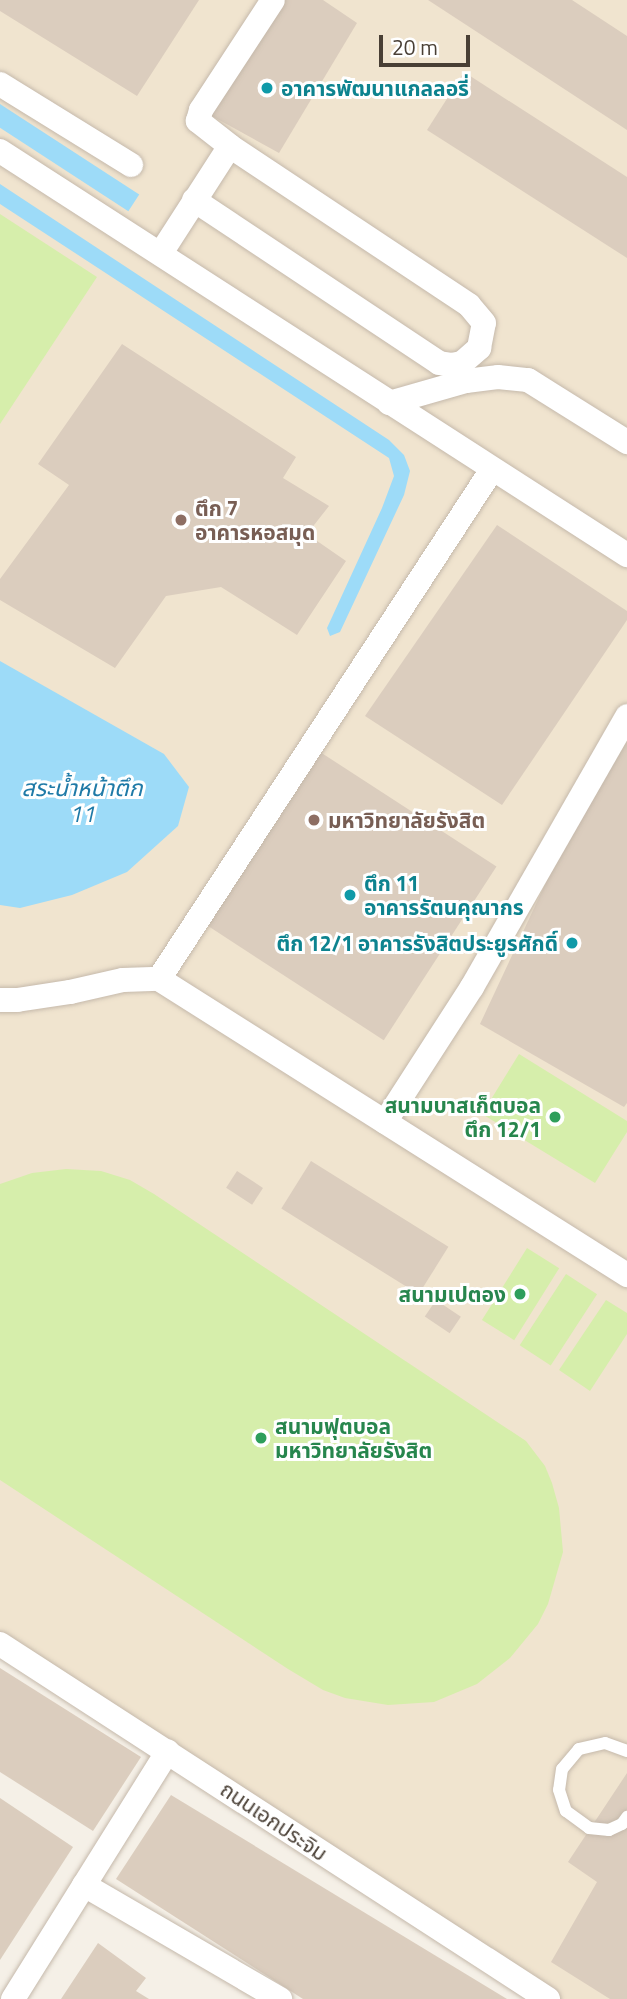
<!DOCTYPE html>
<meta charset="utf-8">
<style>
body{margin:0}
#map{position:relative;width:627px;height:1999px;overflow:hidden;background:#f5f0e7;font-family:"Titillium Web","Noto Sans Thai",sans-serif}
div>[style]{position:absolute}
[style*='--x']{left:calc(var(--x)*1px);top:calc(var(--y)*1px);width:calc(var(--w)*1px);rotate:calc(var(--a)*1deg)}
.education>*{inset:0;background:#f0e4cf}
.green>*{inset:0;background:#d6eeab;transform-origin:0 0}
.water>*{inset:0;background:#9ddbf8;transform-origin:0 0}
.building>*{inset:0;background:#dbcdbe;transform-origin:0 0}
.roads{filter:drop-shadow(0 0 2px #c5b9ab) drop-shadow(0 0 2px #c5b9ab)}
.lane>*{height:12px;margin:-6px;padding:0 6px;transform-origin:6px;border-radius:6px;background:#fff}
.street>*{height:24px;margin:-12px;padding:0 12px;transform-origin:12px;border-radius:12px;background:#fff}
.dots>*{width:19px;height:19px;translate:-50% -50%;box-sizing:border-box;border:4px solid #fff;border-radius:50%}
span{translate:-50% -50%;white-space:nowrap;text-align:center;line-height:1.15;-webkit-text-stroke:6px #fff;paint-order:stroke}
.culture-label{font-size:21px;color:#0d838f;font-weight:700}
.left{translate:0 -50%;text-align:left}
.right{translate:-100% -50%;text-align:right}
.education-label{font-size:21px;color:#785e54;font-weight:700}
.leisure-label{font-size:21px;color:#27864d;font-weight:700}
.street-label{font-size:21px;color:#493f35}
.water-label{font-size:23px;color:#1f7aa7;font-style:italic}
.scale{position:absolute;left:379px;top:35px;width:91px;height:32px;box-sizing:border-box;border:4px solid #493f35;border-top:0;padding-left:9px;font-size:21px;line-height:24px;white-space:nowrap;color:#493f35;-webkit-text-stroke:5px #fff;paint-order:stroke}
</style>
<div id="map">
<div class="education">
<div style="clip-path:polygon(0 0,627px 0,627px 1999px,557px 1999px,0 1640px)"></div>
</div>
<div class="green">
<div style="clip-path:polygon(0 214px,97px 277px,0 424px)"></div>
<div style="clip-path:polygon(519px 1054px,627px 1121px,627px 1132px,595px 1183px,482px 1114px)"></div>
<div style="clip-path:polygon(66px 1169px,101px 1171px,130px 1180px,154px 1194px,526px 1441px,545px 1466px,552px 1483px,559px 1508px,563px 1552px,548px 1604px,538px 1624px,510px 1658px,477px 1684px,434px 1702px,388px 1705px,345px 1698px,323px 1690px,288px 1669px,0 1480px,0 1184px,32px 1173px)"></div>
<div style="left:527px;top:1248px;width:38px;height:85px;rotate:32deg"></div>
<div style="left:566px;top:1274px;width:37px;height:85px;rotate:33deg"></div>
<div style="clip-path:polygon(606px 1300px,627px 1313px,627px 1334px,590px 1391px,559px 1370px)"></div>
</div>
<div class="water">
<div style="left:0;top:104px;width:166px;height:20px;rotate:33deg"></div>
<div style="clip-path:polygon(0 184px,389px 440px,404px 455px,410px 471px,404px 495px,340px 632px,330px 636px,327px 628px,382px 508px,394px 476px,389px 458px,0 204px)"></div>
<div style="clip-path:polygon(0 661px,164px 754px,189px 787px,178px 826px,127px 872px,72px 895px,20px 908px,0 905px)"></div>
</div>
<div class="building">
<div style="clip-path:polygon(0 0,199px 0,137px 96px,0 11px)"></div>
<div style="clip-path:polygon(273px 0,323px 0,357px 23px,279px 153px,201px 110px)"></div>
<div style="clip-path:polygon(428px 0,572px 0,627px 36px,627px 130px)"></div>
<div style="clip-path:polygon(464px 72px,627px 177px,627px 258px,427px 130px)"></div>
<div style="clip-path:polygon(122px 344px,296px 457px,283px 478px,329px 506px,307px 534px,346px 561px,297px 635px,221px 587px,166px 596px,115px 668px,0 600px,0 579px,69px 485px,38px 464px)"></div>
<div style="clip-path:polygon(497px 525px,627px 611px,627px 620px,502px 805px,365px 716px)"></div>
<div style="clip-path:polygon(627px 740px,627px 1103px,624px 1107px,480px 1024px,556px 861px)"></div>
<div style="left:317px;top:750px;width:214px;height:207px;rotate:33deg"></div>
<div style="left:311px;top:1161px;width:162px;height:56px;rotate:32deg"></div>
<div style="left:237px;top:1171px;width:31px;height:20px;rotate:33deg"></div>
<div style="left:436px;top:1300px;width:30px;height:20px;rotate:34deg"></div>
<div style="clip-path:polygon(0 1668px,141px 1757px,93px 1831px,0 1772px)"></div>
<div style="clip-path:polygon(627px 1773px,627px 1999px,610px 1999px,551px 1962px,597px 1882px,568px 1862px)"></div>
<div style="clip-path:polygon(171px 1795px,507px 1999px,303px 1999px,116px 1879px)"></div>
<div style="clip-path:polygon(0 1798px,73px 1847px,0 1960px)"></div>
<div style="clip-path:polygon(98px 1943px,146px 1978px,136px 1991px,149px 1999px,61px 1999px)"></div>
</div>
<div class="roads">
<div class="lane">
<div style="--x:627;--y:1751;--w:23;--a:-160"></div>
<div style="--x:605;--y:1743;--w:27;--a:167"></div>
<div style="--x:579;--y:1749;--w:26;--a:130"></div>
<div style="--x:562;--y:1769;--w:21;--a:98"></div>
<div style="--x:559;--y:1790;--w:22;--a:72"></div>
<div style="--x:566;--y:1811;--w:29;--a:36"></div>
<div style="--x:589;--y:1828;--w:20;--a:6"></div>
<div style="--x:609;--y:1830;--w:14;--a:-25"></div>
<div style="--x:622;--y:1824;--w:9;--a:-54"></div>
</div>
<div class="street">
<div style="--x:0;--y:84;--w:154;--a:31.7"></div>
<div style="--x:0;--y:151;--w:746;--a:32.8"></div>
<div style="--x:194;--y:200;--w:294;--a:33.6"></div>
<div style="--x:439;--y:363;--w:12;--a:9"></div>
<div style="--x:451;--y:365;--w:11;--a:-10"></div>
<div style="--x:462;--y:363;--w:23;--a:-41"></div>
<div style="--x:479;--y:348;--w:25;--a:-79"></div>
<div style="--x:484;--y:323;--w:23;--a:-130"></div>
<div style="--x:469;--y:305;--w:287;--a:-146.4"></div>
<div style="--x:161;--y:253;--w:127;--a:-57.2"></div>
<div style="--x:230;--y:146;--w:41;--a:-142"></div>
<div style="--x:198;--y:121;--w:11;--a:-75"></div>
<div style="--x:201;--y:110;--w:131;--a:-56.8"></div>
<div style="--x:389;--y:403;--w:80;--a:-15.9"></div>
<div style="--x:466;--y:381;--w:32;--a:-7"></div>
<div style="--x:498;--y:377;--w:30;--a:6"></div>
<div style="--x:528;--y:380;--w:117;--a:32.1"></div>
<div style="--x:159;--y:979;--w:607;--a:-56.83"></div>
<div style="--x:0;--y:1000;--w:17;--a:0"></div>
<div style="--x:17;--y:1000;--w:54;--a:-8.6"></div>
<div style="--x:70;--y:992;--w:54;--a:-12.8"></div>
<div style="--x:123;--y:980;--w:36;--a:-2"></div>
<div style="--x:159;--y:979;--w:554;--a:32.31"></div>
<div style="--x:385;--y:1122;--w:161;--a:-57.2"></div>
<div style="--x:472;--y:987;--w:312;--a:-60.2"></div>
<div style="--x:0;--y:1644;--w:653;--a:32.94"></div>
<div style="--x:84;--y:1885;--w:227;--a:30.2"></div>
<div style="--x:13;--y:1999;--w:292;--a:-58"></div>
</div>
</div>
<div class="dots">
<div style="left:267px;top:88px;background:#0f9aa8"></div>
<div style="left:181px;top:520px;background:#8d6e63"></div>
<div style="left:314px;top:820px;background:#8d6e63"></div>
<div style="left:350px;top:895px;background:#0f9aa8"></div>
<div style="left:572px;top:943px;background:#0f9aa8"></div>
<div style="left:555px;top:1117px;background:#2e9e5b"></div>
<div style="left:520px;top:1294px;background:#2e9e5b"></div>
<div style="left:261px;top:1438px;background:#2e9e5b"></div>
</div>
<div class="culture-label">
<span class="left" style="left:281px;top:88px">อาคารพัฒนาแกลลอรี่</span>
<span class="left" style="left:364px;top:895px">ตึก 11<br>อาคารรัตนคุณากร</span>
<span class="right" style="left:558px;top:943px">ตึก 12/1 อาคารรังสิตประยูรศักดิ์</span>
</div>
<div class="education-label">
<span class="left" style="left:195px;top:520px">ตึก 7<br>อาคารหอสมุด</span>
<span class="left" style="left:328px;top:820px">มหาวิทยาลัยรังสิต</span>
</div>
<div class="leisure-label">
<span class="right" style="left:541px;top:1117px">สนามบาสเก็ตบอล<br>ตึก 12/1</span>
<span class="right" style="left:506px;top:1294px">สนามเปตอง</span>
<span class="left" style="left:275px;top:1438px">สนามฟุตบอล<br>มหาวิทยาลัยรังสิต</span>
</div>
<div class="street-label">
<span style="left:274px;top:1821px;rotate:34deg">ถนนเอกประจิม</span>
</div>
<div class="water-label">
<span style="left:82px;top:801px">สระน้ำหน้าตึก<br>11</span>
</div>
<div class="scale">20 m</div>
</div>
